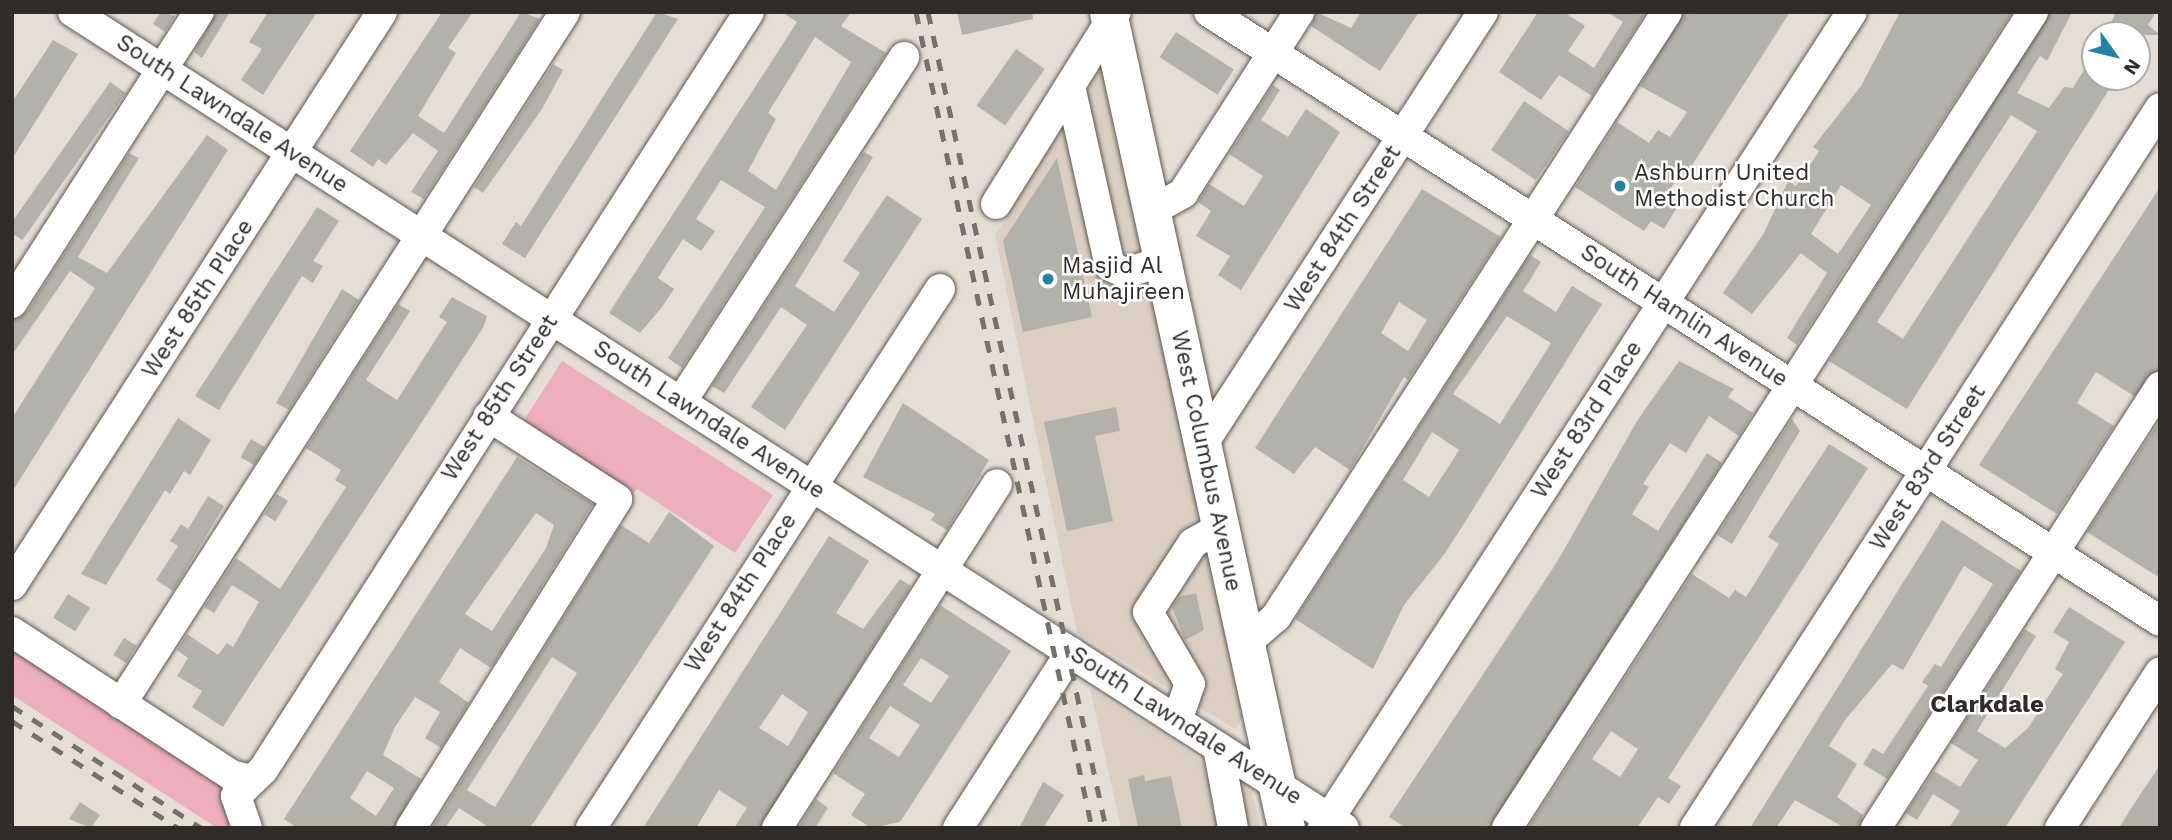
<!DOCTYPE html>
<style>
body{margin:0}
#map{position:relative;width:2172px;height:840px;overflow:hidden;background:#e5ded5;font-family:"Work Sans",sans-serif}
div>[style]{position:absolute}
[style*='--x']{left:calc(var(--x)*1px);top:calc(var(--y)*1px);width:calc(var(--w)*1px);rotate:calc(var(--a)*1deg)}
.built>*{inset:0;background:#dccfc2}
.green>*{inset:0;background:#edafba}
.building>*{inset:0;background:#b2b2a8;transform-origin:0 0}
.roads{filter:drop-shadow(0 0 2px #5e5851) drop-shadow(0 0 2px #5e5851)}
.minor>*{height:30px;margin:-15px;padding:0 15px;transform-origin:15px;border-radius:15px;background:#fff}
.major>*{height:37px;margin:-18.5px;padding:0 18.5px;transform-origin:18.5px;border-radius:18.5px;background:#fff}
.rail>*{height:5px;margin-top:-2.5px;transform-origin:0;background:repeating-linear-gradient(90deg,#75716b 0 12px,transparent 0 24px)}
.dots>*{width:19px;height:19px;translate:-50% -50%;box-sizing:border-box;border:4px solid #fff;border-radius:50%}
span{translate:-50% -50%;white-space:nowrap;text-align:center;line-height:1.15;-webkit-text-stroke:5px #fff;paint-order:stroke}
.street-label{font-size:23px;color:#2f2c29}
.poi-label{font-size:23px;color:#2f2c29}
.left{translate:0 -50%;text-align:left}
.neighbourhood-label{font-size:24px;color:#2f2c29;font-weight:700}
.frame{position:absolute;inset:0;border:14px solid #2f2c29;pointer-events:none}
.north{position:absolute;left:2081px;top:21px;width:70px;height:70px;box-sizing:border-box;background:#fff;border:2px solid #acaba9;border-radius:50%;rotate:124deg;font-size:19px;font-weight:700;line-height:28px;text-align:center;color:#2f2c29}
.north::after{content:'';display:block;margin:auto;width:24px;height:32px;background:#2282ae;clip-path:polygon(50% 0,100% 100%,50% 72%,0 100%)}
</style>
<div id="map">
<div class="built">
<div style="clip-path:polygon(1102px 67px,1245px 715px,1235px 729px,1077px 633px,995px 235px)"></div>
<div style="clip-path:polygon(1090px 688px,1252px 793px,1261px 828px,1121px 828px)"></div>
</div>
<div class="green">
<div style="clip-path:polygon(562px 361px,773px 495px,735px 553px,637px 489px,630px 498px,519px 428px)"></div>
<div style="clip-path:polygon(12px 646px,226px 785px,237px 828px,217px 828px,12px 695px)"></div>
</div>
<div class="building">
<div style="clip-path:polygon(161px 12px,175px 16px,165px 32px,153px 24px)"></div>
<div style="clip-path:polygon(216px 12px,230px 12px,202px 58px,194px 52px)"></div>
<div style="clip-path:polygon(268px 12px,317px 12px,263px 95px,241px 80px,262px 49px,249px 42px)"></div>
<div style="clip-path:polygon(442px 12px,473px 12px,448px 48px,456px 53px,418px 116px,444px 133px,521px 12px,540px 19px,424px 199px,411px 192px,438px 151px,413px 133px,386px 165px,378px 159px,373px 167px,350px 151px)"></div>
<div style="clip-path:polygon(657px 12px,678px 19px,525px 258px,502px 244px,516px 222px,521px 226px)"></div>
<div style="clip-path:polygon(evenodd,782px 12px,851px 12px,841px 26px,886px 53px,682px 368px,668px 358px,765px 207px,721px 180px,696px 219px,715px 231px,701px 251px,683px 239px,658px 278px,674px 289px,662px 307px,640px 333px,609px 313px,797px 22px,782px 12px,815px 37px,851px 62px,776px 190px,748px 171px,776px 119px,768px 113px,815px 37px)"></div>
<div style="clip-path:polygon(957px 12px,1032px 12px,1033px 19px,962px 35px)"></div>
<div style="clip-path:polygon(1316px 12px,1351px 28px,1361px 12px,1419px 12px,1380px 71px,1311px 26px)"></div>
<div style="clip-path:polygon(1538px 12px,1564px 12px,1585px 26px,1568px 51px,1594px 68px,1623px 22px,1607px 12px,1645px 14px,1592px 96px,1559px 75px,1541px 100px,1499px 72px)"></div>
<div style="clip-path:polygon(1684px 12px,1790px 12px,1687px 173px,1680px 174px,1663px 200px,1676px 209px,1664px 229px,1651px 221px,1644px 231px,1575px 187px,1617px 122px,1649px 143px,1658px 130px,1670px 137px,1687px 112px,1640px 86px)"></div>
<div style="clip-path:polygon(evenodd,1900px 12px,2011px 14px,1797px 345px,1787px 338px,1827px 273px,1801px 253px,1752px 314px,1723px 293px,1764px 233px,1788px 181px,1796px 186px,1819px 151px,1813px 147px,1861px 86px,1900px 12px,1841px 185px,1871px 205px,1838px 254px,1811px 234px,1841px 185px)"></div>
<div style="clip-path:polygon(evenodd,2050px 12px,2072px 12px,2047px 61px,2040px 56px,2017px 93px,2049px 108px,2064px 87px,2073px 88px,2095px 52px,2095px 77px,2117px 77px,1907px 409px,1829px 361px,2050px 12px,2011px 115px,2037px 131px,1903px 339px,1877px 322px,2011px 115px)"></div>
<div style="clip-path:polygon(2116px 12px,2156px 12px,2148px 25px,2160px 35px,2105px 35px)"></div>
<div style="left:1176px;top:32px;width:69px;height:30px;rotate:33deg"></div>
<div style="clip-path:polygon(53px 40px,78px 54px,12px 159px,12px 102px)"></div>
<div style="left:1016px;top:49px;width:35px;height:69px;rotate:35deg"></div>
<div style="clip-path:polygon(553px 64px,563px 70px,542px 109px,483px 193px,474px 187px)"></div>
<div style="left:110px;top:82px;width:19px;height:180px;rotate:35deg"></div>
<div style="clip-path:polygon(1273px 85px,1280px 90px,1261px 120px,1288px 137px,1306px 109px,1340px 132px,1241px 290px,1218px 275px,1230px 256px,1196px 236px,1211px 211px,1198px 202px,1209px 184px,1244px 206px,1263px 176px,1229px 154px)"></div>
<div style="left:1524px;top:101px;width:54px;height:59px;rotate:34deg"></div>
<div style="clip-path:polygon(207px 135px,228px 150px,12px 492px,12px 418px,95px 288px,70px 271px,12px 355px,12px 320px,27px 312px,129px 153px,139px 158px,78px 257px,107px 273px)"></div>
<div style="clip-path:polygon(864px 152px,873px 157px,795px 286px,834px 312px,860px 273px,843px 261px,887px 195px,922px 219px,785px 430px,751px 407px,807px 325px,781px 307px,724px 393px,712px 386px)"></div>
<div style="clip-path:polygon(1057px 158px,1092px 317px,1023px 332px,1003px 241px)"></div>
<div style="clip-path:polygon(2160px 187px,2160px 370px,2134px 396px,2096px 372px,2077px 403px,2114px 426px,2057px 514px,1979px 465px)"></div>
<div style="clip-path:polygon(evenodd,1422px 189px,1501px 237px,1408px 380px,1404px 377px,1350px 470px,1315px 447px,1294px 474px,1255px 448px,1422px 189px,1399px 302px,1427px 320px,1408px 351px,1381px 333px,1399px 302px)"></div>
<div style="clip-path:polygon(317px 207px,339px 221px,313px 261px,323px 266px,313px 283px,302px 276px,219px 410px,195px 396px)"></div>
<div style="clip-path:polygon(evenodd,1530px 255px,1541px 262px,1523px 291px,1556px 312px,1572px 286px,1602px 304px,1446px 552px,1404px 605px,1373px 669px,1295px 619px,1530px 255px,1507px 316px,1551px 343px,1500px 424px,1453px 394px,1507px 316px,1530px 255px,1432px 432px,1459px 450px,1429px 497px,1403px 480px,1432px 432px)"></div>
<div style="clip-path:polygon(342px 289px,359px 300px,289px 410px,276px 403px)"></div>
<div style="clip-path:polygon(452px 297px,487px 316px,483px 328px,223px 727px,192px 707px,202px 691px,177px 676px,188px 658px,177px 650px,187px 634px,218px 655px,227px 643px,233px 647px,259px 602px,232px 585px,214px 613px,204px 607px,236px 558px,280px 589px,346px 487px,335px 480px,341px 470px,306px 448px,398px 304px,410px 311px,366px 380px,397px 400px,447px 322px,439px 317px)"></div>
<div style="clip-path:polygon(1679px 361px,1734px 389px,1728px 397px,1753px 413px,1739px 436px,1709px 416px,1686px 453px,1670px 443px,1643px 484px,1649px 487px,1632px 514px,1658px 531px,1707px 453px,1722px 463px,1490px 828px,1406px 828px,1389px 817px,1557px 562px,1637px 421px)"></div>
<div style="clip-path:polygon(903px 403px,989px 460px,947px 530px,931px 520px,935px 514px,863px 477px)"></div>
<div style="clip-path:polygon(1116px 407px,1120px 431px,1095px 436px,1113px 521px,1067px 531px,1044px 422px)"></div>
<div style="clip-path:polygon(178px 418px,211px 440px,190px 475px,184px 471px,170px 494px,165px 490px,106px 585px,81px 574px)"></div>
<div style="clip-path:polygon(1792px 419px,1800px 431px,1732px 544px,1717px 535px)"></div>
<div style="clip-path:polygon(2160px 420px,2160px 578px,2087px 532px)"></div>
<div style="left:251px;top:439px;width:16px;height:21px;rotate:30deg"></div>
<div style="clip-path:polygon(evenodd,1829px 444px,1868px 468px,1668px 778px,1681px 786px,1669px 804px,1658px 797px,1637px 828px,1528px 828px,1692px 574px,1729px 598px,1735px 590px,1746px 597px,1779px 544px,1768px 537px,1829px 444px,1611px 731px,1638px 749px,1620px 777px,1592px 759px,1611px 731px)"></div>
<div style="clip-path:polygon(evenodd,517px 457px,593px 504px,491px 668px,460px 648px,439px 682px,469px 703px,441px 748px,425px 738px,440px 712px,415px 697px,395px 727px,383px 755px,421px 779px,394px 828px,297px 828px,284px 819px,517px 457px,536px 513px,554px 525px,546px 548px,492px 631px,465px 614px,536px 513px,517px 457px,367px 771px,394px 788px,376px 816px,350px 798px,367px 771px)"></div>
<div style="left:277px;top:494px;width:13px;height:24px;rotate:32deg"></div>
<div style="clip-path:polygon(208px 496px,224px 506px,173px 591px,156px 580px,178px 546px,170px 541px,181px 524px,188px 529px)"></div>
<div style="clip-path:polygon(evenodd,669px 512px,714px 546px,534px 822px,529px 828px,490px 828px,459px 808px,445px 828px,432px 828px,621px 525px,649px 543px,669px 512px,552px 657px,577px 673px,495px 807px,467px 790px,552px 657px)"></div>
<div style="clip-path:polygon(1942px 520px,2021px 571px,1887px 779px,1863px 764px,1873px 748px,1883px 754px,1928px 686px,1922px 682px,1935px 664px,1941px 667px,1993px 584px,1964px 566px,1903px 670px,1892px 664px,1845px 720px,1829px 746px,1857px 764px,1837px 797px,1863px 815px,1859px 828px,1845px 828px,1795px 800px,1776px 828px,1750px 828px)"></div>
<div style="clip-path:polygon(evenodd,829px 536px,869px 561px,836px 613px,863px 629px,900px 579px,911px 586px,760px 828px,734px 828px,747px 808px,719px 790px,696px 828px,643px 828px,829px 536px,782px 694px,808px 712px,788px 746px,759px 728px,782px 694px)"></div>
<div style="clip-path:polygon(1196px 593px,1204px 630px,1185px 640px,1172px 607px,1179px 597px)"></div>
<div style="left:68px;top:594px;width:26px;height:28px;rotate:32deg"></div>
<div style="clip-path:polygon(evenodd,940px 605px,1011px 651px,900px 822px,871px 828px,851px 815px,865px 794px,833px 773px,940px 605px,921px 658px,949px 676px,931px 703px,903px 685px,921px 658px,940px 605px,890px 706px,920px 725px,899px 757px,869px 738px,890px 706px)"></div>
<div style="clip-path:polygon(2069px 607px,2125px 642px,2005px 828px,1949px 828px,1960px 811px,1933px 794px,1917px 820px,1906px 813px,1934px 771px,1960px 787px,1978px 760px,1951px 743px,2025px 629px,2036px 636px,1977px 731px,2005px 748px,2028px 728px,2063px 674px,2055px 669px,2069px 642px,2053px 632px)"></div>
<div style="left:124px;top:638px;width:15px;height:20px;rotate:32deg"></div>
<div style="clip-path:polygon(2160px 765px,2160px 828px,2119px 828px,2132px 807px)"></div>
<div style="clip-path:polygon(1144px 775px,1145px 781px,1171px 776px,1182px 828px,1138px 828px,1128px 779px)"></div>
<div style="clip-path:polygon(1043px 782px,1064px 795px,1043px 828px,1019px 828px)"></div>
<div style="clip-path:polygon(816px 799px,828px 808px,815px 828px,798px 828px)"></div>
<div style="clip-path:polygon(80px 802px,100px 815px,91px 828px,69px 819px)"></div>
</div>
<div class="roads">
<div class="minor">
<div style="--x:73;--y:12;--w:1510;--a:32.7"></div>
<div style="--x:1209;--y:12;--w:1129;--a:32.63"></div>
<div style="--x:1070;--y:86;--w:184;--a:77.5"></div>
<div style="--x:1110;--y:266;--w:17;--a:24"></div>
<div style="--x:1126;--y:273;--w:38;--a:-18"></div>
<div style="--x:996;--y:204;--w:226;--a:-58"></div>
<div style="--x:1151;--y:211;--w:37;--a:-29"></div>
<div style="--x:1183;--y:193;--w:215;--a:-57.3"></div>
<div style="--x:12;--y:303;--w:346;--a:-57.3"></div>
<div style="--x:681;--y:402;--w:411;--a:-57.1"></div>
<div style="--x:1202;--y:445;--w:516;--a:-57.02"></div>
<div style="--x:12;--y:585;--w:682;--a:-57.15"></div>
<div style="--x:12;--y:632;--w:262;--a:33.1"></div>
<div style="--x:231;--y:775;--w:16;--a:14"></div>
<div style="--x:1246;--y:643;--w:40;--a:-41"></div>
<div style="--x:1276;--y:617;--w:720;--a:-57.13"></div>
<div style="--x:121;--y:704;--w:822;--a:-57.32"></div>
<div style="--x:1177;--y:721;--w:39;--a:-71"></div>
<div style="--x:1190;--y:684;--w:83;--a:-120.3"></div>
<div style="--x:1148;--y:612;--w:82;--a:-56.9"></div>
<div style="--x:1193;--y:543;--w:31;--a:-29"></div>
<div style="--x:1218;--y:747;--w:82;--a:79.5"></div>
<div style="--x:247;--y:828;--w:34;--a:-109"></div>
<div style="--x:236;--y:796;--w:37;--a:-44"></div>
<div style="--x:263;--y:770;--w:900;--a:-57.33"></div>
<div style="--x:411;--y:828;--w:388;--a:-57.9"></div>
<div style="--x:617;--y:499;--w:153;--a:-147.2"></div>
<div style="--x:591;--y:828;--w:642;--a:-57.08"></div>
<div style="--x:777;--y:828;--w:408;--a:-57.4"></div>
<div style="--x:958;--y:828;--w:209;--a:-57.3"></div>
<div style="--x:1323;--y:828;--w:972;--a:-57.05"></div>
<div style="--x:1507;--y:828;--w:971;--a:-57.19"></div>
<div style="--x:1695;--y:828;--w:857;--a:-57.14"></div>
<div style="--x:1876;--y:828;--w:525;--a:-57.22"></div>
<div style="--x:2060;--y:828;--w:185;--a:-57.3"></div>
</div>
<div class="major">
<div style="--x:1108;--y:12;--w:835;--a:77.69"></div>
</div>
</div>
<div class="rail">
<div style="--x:916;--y:12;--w:835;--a:77.83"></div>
<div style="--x:928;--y:12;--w:835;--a:77.69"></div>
<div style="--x:12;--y:706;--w:225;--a:32.8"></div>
<div style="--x:12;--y:721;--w:197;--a:32.8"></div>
</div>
<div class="dots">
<div style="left:1620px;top:186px;background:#2282ae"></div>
<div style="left:1048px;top:279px;background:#2282ae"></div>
</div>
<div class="street-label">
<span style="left:232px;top:114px;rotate:33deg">South Lawndale Avenue</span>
<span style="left:1343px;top:229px;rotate:-57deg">West 84th Street</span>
<span style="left:198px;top:299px;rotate:-57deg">West 85th Place</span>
<span style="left:1684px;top:316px;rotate:33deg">South Hamlin Avenue</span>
<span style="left:500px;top:398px;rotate:-57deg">West 85th Street</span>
<span style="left:709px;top:420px;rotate:33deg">South Lawndale Avenue</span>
<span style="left:1587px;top:420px;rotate:-57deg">West 83rd Place</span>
<span style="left:1206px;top:461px;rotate:78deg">West Columbus Avenue</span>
<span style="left:1928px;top:468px;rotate:-57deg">West 83rd Street</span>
<span style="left:741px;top:593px;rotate:-57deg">West 84th Place</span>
<span style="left:1186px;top:726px;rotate:33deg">South Lawndale Avenue</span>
</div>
<div class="poi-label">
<span class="left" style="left:1634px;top:186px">Ashburn United<br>Methodist Church</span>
<span class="left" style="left:1062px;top:279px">Masjid Al<br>Muhajireen</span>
</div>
<div class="neighbourhood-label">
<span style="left:1987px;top:705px">Clarkdale</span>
</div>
<div class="frame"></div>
<div class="north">N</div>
</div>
